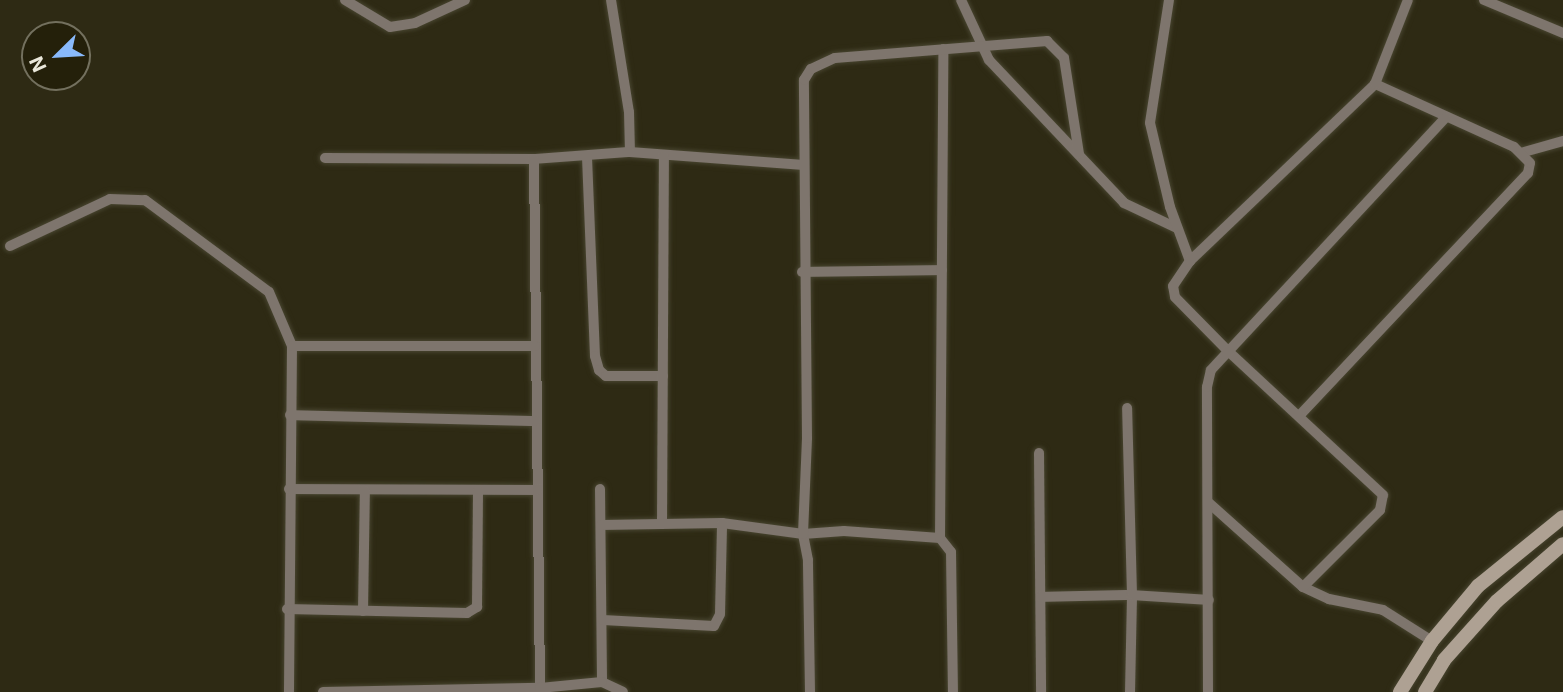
<!DOCTYPE html>
<style>
body{margin:0}
#map{position:relative;width:1563px;height:692px;overflow:hidden;background:#2e2a14;font-family:Inter,sans-serif}
div>[style]{position:absolute}
[style*='--x']{left:calc(var(--x)*1px);top:calc(var(--y)*1px);width:calc(var(--w)*1px);rotate:calc(var(--a)*1deg)}
.roads{filter:drop-shadow(0 0 2px #484530) drop-shadow(0 0 2px #484530)}
.street>*{height:10px;margin:-5px;padding:0 5px;transform-origin:5px;border-radius:5px;background:#7e756d}
.secondary>*{height:14px;margin:-7px;padding:0 7px;transform-origin:7px;border-radius:7px;background:#aea193}
span{translate:-50% -50%;white-space:nowrap;text-align:center;line-height:1.15;-webkit-text-stroke:5px #24200a;paint-order:stroke}
.north{position:absolute;left:21px;top:21px;width:70px;height:70px;box-sizing:border-box;background:#24200a;border:2px solid #73705e;border-radius:50%;rotate:246deg;font-size:19px;font-weight:700;line-height:28px;text-align:center;color:#eae8db}
.north::after{content:'';display:block;margin:auto;width:24px;height:32px;background:#89bafc;clip-path:polygon(50% 0,100% 100%,50% 72%,0 100%)}
</style>
<div id="map">
<div class="roads">
<div class="street">
<div style="--x:345;--y:0;--w:52;--a:31"></div>
<div style="--x:390;--y:27;--w:25;--a:-9"></div>
<div style="--x:415;--y:23;--w:55;--a:-24.7"></div>
<div style="--x:611;--y:0;--w:113;--a:80.9"></div>
<div style="--x:629;--y:112;--w:40;--a:88.6"></div>
<div style="--x:630;--y:152;--w:171;--a:4.3"></div>
<div style="--x:961;--y:0;--w:66;--a:65"></div>
<div style="--x:989;--y:60;--w:197;--a:46.6"></div>
<div style="--x:1124;--y:203;--w:59;--a:25.3"></div>
<div style="--x:1169;--y:0;--w:124;--a:98.8"></div>
<div style="--x:1150;--y:123;--w:86;--a:76.6"></div>
<div style="--x:1170;--y:207;--w:58;--a:69.7"></div>
<div style="--x:1484;--y:0;--w:86;--a:22.7"></div>
<div style="--x:1524;--y:152;--w:41;--a:-15.8"></div>
<div style="--x:587;--y:157;--w:199;--a:87.7"></div>
<div style="--x:595;--y:356;--w:15;--a:74"></div>
<div style="--x:599;--y:370;--w:9;--a:41"></div>
<div style="--x:606;--y:376;--w:57;--a:0"></div>
<div style="--x:325;--y:158;--w:209;--a:0.3"></div>
<div style="--x:534;--y:159;--w:96;--a:-4.2"></div>
<div style="--x:534;--y:159;--w:529;--a:89.35"></div>
<div style="--x:10;--y:246;--w:110;--a:-25.2"></div>
<div style="--x:110;--y:199;--w:35;--a:2"></div>
<div style="--x:145;--y:200;--w:154;--a:36.6"></div>
<div style="--x:269;--y:292;--w:59;--a:66.9"></div>
<div style="--x:292;--y:346;--w:346;--a:90.5"></div>
<div style="--x:802;--y:272;--w:140;--a:-0.8"></div>
<div style="--x:292;--y:346;--w:243;--a:0"></div>
<div style="--x:290;--y:415;--w:246;--a:1.4"></div>
<div style="--x:1299;--y:416;--w:334;--a:-46.7"></div>
<div style="--x:1528;--y:173;--w:10;--a:-79"></div>
<div style="--x:1530;--y:163;--w:23;--a:-135"></div>
<div style="--x:1514;--y:147;--w:153;--a:-155.6"></div>
<div style="--x:1039;--y:453;--w:239;--a:89.5"></div>
<div style="--x:289;--y:489;--w:249;--a:0.2"></div>
<div style="--x:600;--y:489;--w:193;--a:89.4"></div>
<div style="--x:602;--y:682;--w:23;--a:25"></div>
<div style="--x:1209;--y:503;--w:126;--a:41.8"></div>
<div style="--x:1303;--y:587;--w:29;--a:25"></div>
<div style="--x:1329;--y:599;--w:55;--a:11.5"></div>
<div style="--x:1383;--y:610;--w:58;--a:32.3"></div>
<div style="--x:662;--y:524;--w:367;--a:-89.7"></div>
<div style="--x:601;--y:525;--w:121;--a:-0.9"></div>
<div style="--x:722;--y:523;--w:82;--a:7.7"></div>
<div style="--x:803;--y:534;--w:41;--a:-4.2"></div>
<div style="--x:844;--y:531;--w:96;--a:4.2"></div>
<div style="--x:940;--y:538;--w:18;--a:52"></div>
<div style="--x:951;--y:552;--w:140;--a:89.2"></div>
<div style="--x:940;--y:538;--w:489;--a:-89.6"></div>
<div style="--x:1303;--y:587;--w:109;--a:-45"></div>
<div style="--x:1380;--y:510;--w:15;--a:-79"></div>
<div style="--x:1383;--y:495;--w:213;--a:-137.1"></div>
<div style="--x:1227;--y:350;--w:74;--a:-134.5"></div>
<div style="--x:1175;--y:297;--w:11;--a:-100"></div>
<div style="--x:1173;--y:286;--w:30;--a:-56"></div>
<div style="--x:1190;--y:261;--w:256;--a:-43.7"></div>
<div style="--x:1375;--y:84;--w:90;--a:-68.6"></div>
<div style="--x:1041;--y:597;--w:91;--a:-1.3"></div>
<div style="--x:1132;--y:595;--w:187;--a:-91.5"></div>
<div style="--x:287;--y:609;--w:180;--a:1.3"></div>
<div style="--x:467;--y:613;--w:12;--a:-31"></div>
<div style="--x:477;--y:607;--w:116;--a:-89.5"></div>
<div style="--x:363;--y:611;--w:121;--a:-89.1"></div>
<div style="--x:603;--y:620;--w:111;--a:3.1"></div>
<div style="--x:714;--y:626;--w:13;--a:-63"></div>
<div style="--x:720;--y:614;--w:91;--a:-88.7"></div>
<div style="--x:323;--y:692;--w:217;--a:-1.1"></div>
<div style="--x:540;--y:688;--w:62;--a:-5.5"></div>
<div style="--x:810;--y:692;--w:132;--a:-90.9"></div>
<div style="--x:808;--y:560;--w:26;--a:-101"></div>
<div style="--x:803;--y:534;--w:96;--a:-87.6"></div>
<div style="--x:807;--y:438;--w:358;--a:-90.5"></div>
<div style="--x:804;--y:80;--w:13;--a:-58"></div>
<div style="--x:811;--y:69;--w:26;--a:-25"></div>
<div style="--x:835;--y:58;--w:213;--a:-4.6"></div>
<div style="--x:1047;--y:41;--w:24;--a:45"></div>
<div style="--x:1064;--y:58;--w:97;--a:81.1"></div>
<div style="--x:1130;--y:692;--w:97;--a:-88.8"></div>
<div style="--x:1132;--y:595;--w:77;--a:3.7"></div>
<div style="--x:1208;--y:692;--w:305;--a:-90.2"></div>
<div style="--x:1207;--y:387;--w:17;--a:-77"></div>
<div style="--x:1211;--y:370;--w:345;--a:-47.1"></div>
</div>
<div class="secondary">
<div style="--x:1400;--y:692;--w:60;--a:-57.9"></div>
<div style="--x:1432;--y:641;--w:72;--a:-50.1"></div>
<div style="--x:1478;--y:586;--w:109;--a:-39.1"></div>
<div style="--x:1425;--y:692;--w:37;--a:-59"></div>
<div style="--x:1444;--y:660;--w:79;--a:-48.1"></div>
<div style="--x:1497;--y:601;--w:87;--a:-40.8"></div>
</div>
</div>
<div class="north">N</div>
</div>
